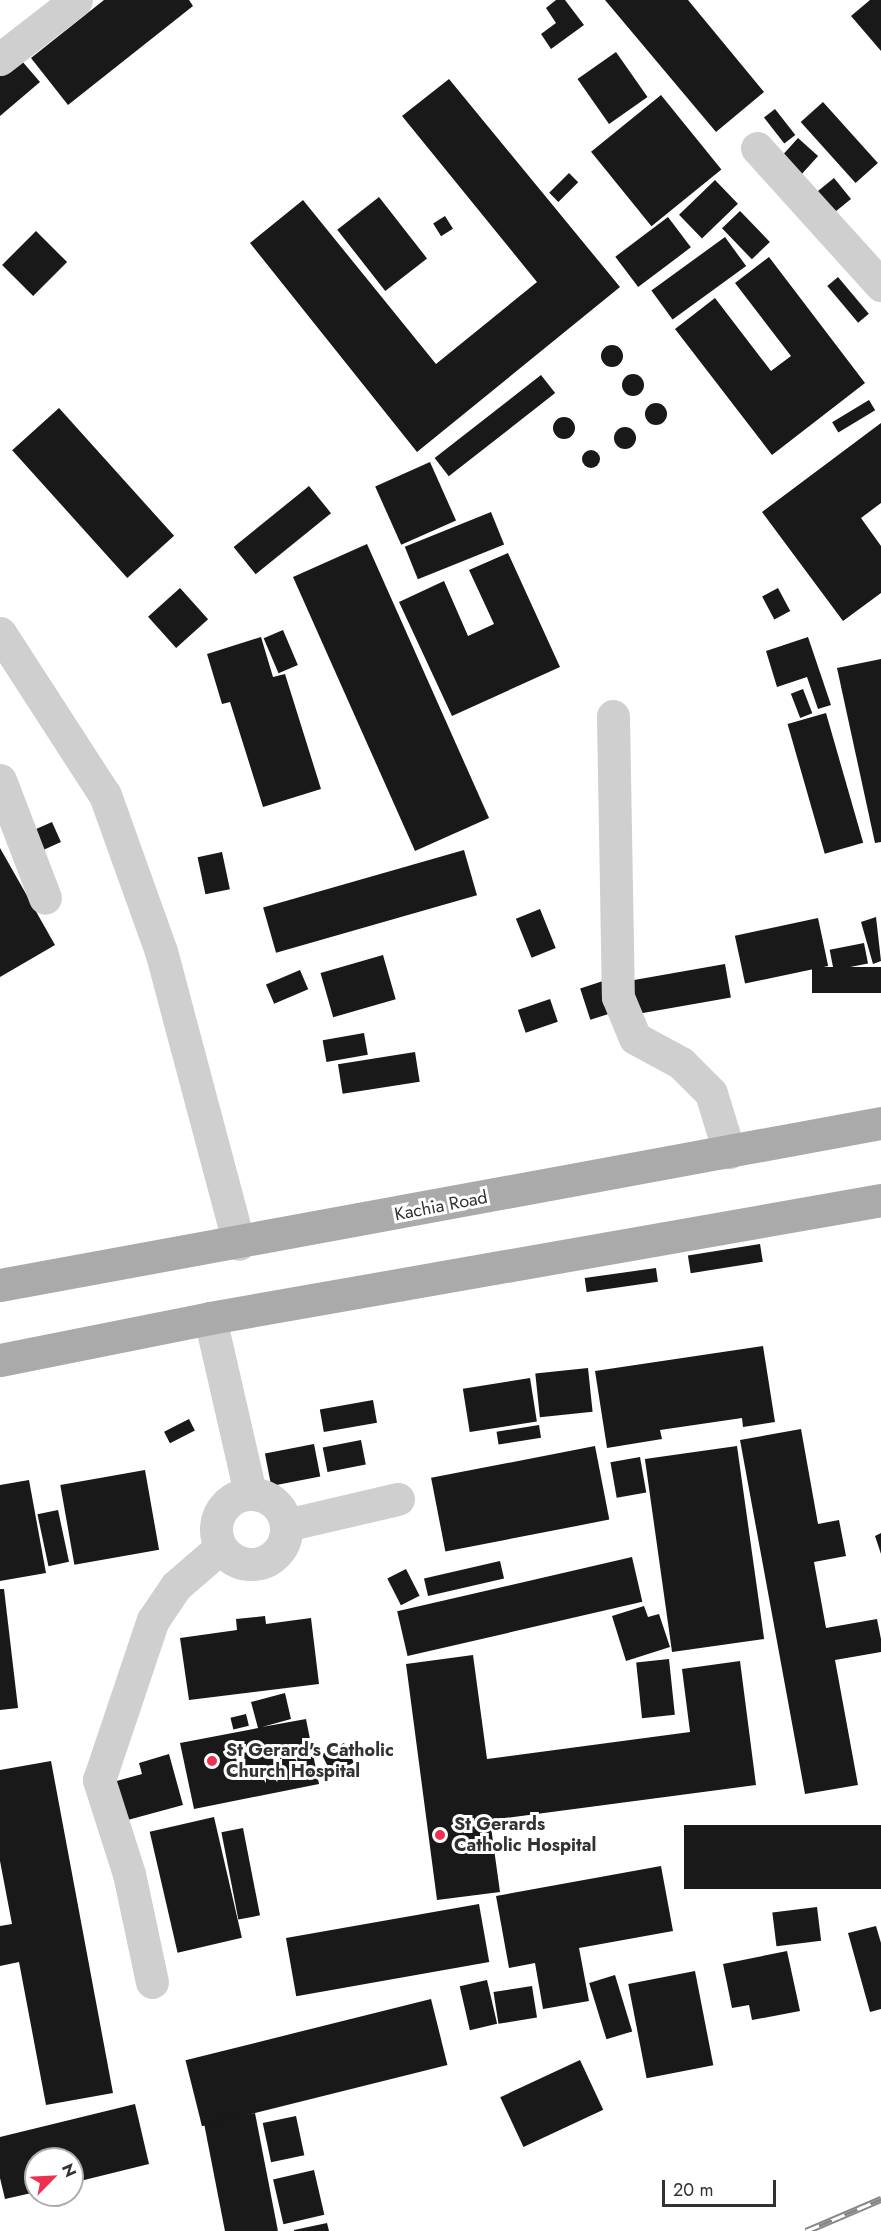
<!DOCTYPE html>
<style>
body{margin:0}
#map{position:relative;width:881px;height:2231px;overflow:hidden;background:#fff;font-family:Jost,sans-serif}
div>[style]{position:absolute}
[style*='--x']{left:calc(var(--x)*1px);top:calc(var(--y)*1px);width:calc(var(--w)*1px);rotate:calc(var(--a)*1deg)}
.building>*{inset:0;background:#191919;transform-origin:0 0}
.round{border-radius:50%}
.minor>*{height:33px;margin:-16.5px;padding:0 16.5px;transform-origin:16.5px;border-radius:16.5px;background:#cfcfcf}
.minor>.ring{margin:-16.5px;padding:0;box-sizing:content-box;background:none;border:33px solid #cfcfcf;border-radius:50%}
.major>*{height:33px;margin:-16.5px;padding:0 16.5px;transform-origin:16.5px;border-radius:16.5px;background:#aaa}
.rail>*{height:7px;margin-top:-3.5px;transform-origin:0;background:repeating-linear-gradient(90deg,#fff 0 14px,#878787 0 28px);box-sizing:border-box;border-block:2px solid #878787}
.dots>*{width:16px;height:16px;translate:-50% -50%;box-sizing:border-box;border:3px solid #fff;border-radius:50%}
span{translate:-50% -50%;white-space:nowrap;text-align:center;line-height:1.15;-webkit-text-stroke:6px #fff;paint-order:stroke}
.street-label{font-size:18px;color:#323232}
.poi-label{font-size:18px;color:#323232;font-weight:700}
.left{translate:0 -50%;text-align:left}
.north{position:absolute;left:24px;top:2147px;width:60px;height:60px;box-sizing:border-box;background:#fff;border:2px solid #adadad;border-radius:50%;rotate:66deg;font-size:16px;font-weight:700;line-height:24px;text-align:center;color:#323232}
.north::after{content:'';display:block;margin:auto;width:21px;height:27px;background:#ec3151;clip-path:polygon(50% 0,100% 100%,50% 72%,0 100%)}
.scale{position:absolute;left:662px;top:2180px;width:114px;height:27px;box-sizing:border-box;border:3px solid #323232;border-top:0;padding-left:8px;font-size:18px;line-height:21px;white-space:nowrap;color:#323232;-webkit-text-stroke:4px #fff;paint-order:stroke}
</style>
<div id="map">
<div class="building">
<div style="clip-path:polygon(104px 0,189px 0,193px 6px,68px 105px,31px 58px)"></div>
<div style="clip-path:polygon(556px 0,565px 0,584px 25px,551px 49px,541px 34px,556px 23px,546px 8px)"></div>
<div style="clip-path:polygon(605px 0,688px 0,764px 92px,716px 132px)"></div>
<div style="clip-path:polygon(870px 0,881px 0,881px 51px,851px 16px)"></div>
<div style="left:616px;top:52px;width:55px;height:47px;rotate:55deg"></div>
<div style="clip-path:polygon(15px 53px,40px 82px,0 116px,0 66px)"></div>
<div style="clip-path:polygon(449px 79px,620px 287px,417px 452px,250px 243px,303px 200px,436px 364px,537px 282px,402px 116px)"></div>
<div style="left:661px;top:95px;width:96px;height:90px;rotate:51deg"></div>
<div style="left:823px;top:102px;width:82px;height:30px;rotate:48deg"></div>
<div style="left:775px;top:109px;width:33px;height:14px;rotate:52deg"></div>
<div style="left:798px;top:138px;width:27px;height:30px;rotate:42deg"></div>
<div style="left:569px;top:173px;width:13px;height:28px;rotate:45deg"></div>
<div style="left:834px;top:178px;width:27px;height:21px;rotate:51deg"></div>
<div style="left:715px;top:180px;width:33px;height:50px;rotate:46deg"></div>
<div style="left:379px;top:197px;width:78px;height:53px;rotate:52deg"></div>
<div style="left:740px;top:211px;width:43px;height:25px;rotate:46deg"></div>
<div style="left:445px;top:216px;width:15px;height:14px;rotate:58deg"></div>
<div style="left:668px;top:217px;width:38px;height:66px;rotate:53deg"></div>
<div style="left:36px;top:231px;width:44px;height:48px;rotate:45deg"></div>
<div style="left:725px;top:237px;width:36px;height:91px;rotate:54deg"></div>
<div style="clip-path:polygon(769px 257px,865px 383px,772px 455px,675px 329px,715px 298px,771px 371px,791px 356px,735px 283px)"></div>
<div style="left:838px;top:277px;width:48px;height:14px;rotate:50deg"></div>
<div class="round" style="left:601px;top:345px;width:22px;height:22px"></div>
<div class="round" style="left:622px;top:374px;width:22px;height:22px"></div>
<div style="left:541px;top:375px;width:23px;height:135px;rotate:52deg"></div>
<div style="left:869px;top:400px;width:12px;height:43px;rotate:59deg"></div>
<div class="round" style="left:645px;top:403px;width:22px;height:22px"></div>
<div style="left:59px;top:408px;width:172px;height:63px;rotate:48deg"></div>
<div class="round" style="left:553px;top:417px;width:22px;height:22px"></div>
<div style="clip-path:polygon(881px 423px,881px 503px,861px 518px,881px 546px,881px 593px,843px 621px,762px 512px)"></div>
<div class="round" style="left:614px;top:427px;width:22px;height:22px"></div>
<div class="round" style="left:582px;top:450px;width:18px;height:18px"></div>
<div style="left:430px;top:462px;width:64px;height:60px;rotate:66deg"></div>
<div style="left:309px;top:486px;width:35px;height:97px;rotate:51deg"></div>
<div style="left:491px;top:512px;width:35px;height:93px;rotate:68deg"></div>
<div style="left:367px;top:544px;width:300px;height:81px;rotate:66deg"></div>
<div style="clip-path:polygon(508px 553px,560px 667px,452px 716px,399px 602px,444px 581px,468px 636px,494px 624px,469px 570px)"></div>
<div style="left:180px;top:588px;width:42px;height:43px;rotate:48deg"></div>
<div style="left:778px;top:588px;width:26px;height:18px;rotate:62deg"></div>
<div style="left:283px;top:630px;width:38px;height:21px;rotate:67deg"></div>
<div style="clip-path:polygon(261px 637px,273px 677px,285px 674px,321px 789px,263px 807px,230px 702px,222px 704px,207px 654px)"></div>
<div style="clip-path:polygon(808px 637px,831px 705px,818px 709px,807px 677px,777px 687px,766px 651px)"></div>
<div style="clip-path:polygon(881px 659px,881px 842px,875px 843px,837px 668px)"></div>
<div style="left:803px;top:689px;width:26px;height:13px;rotate:69deg"></div>
<div style="left:826px;top:713px;width:135px;height:40px;rotate:74deg"></div>
<div style="left:52px;top:822px;width:22px;height:23px;rotate:66deg"></div>
<div style="clip-path:polygon(0 848px,55px 945px,0 977px)"></div>
<div style="left:464px;top:850px;width:47px;height:209px;rotate:74deg"></div>
<div style="left:222px;top:852px;width:38px;height:25px;rotate:78deg"></div>
<div style="left:540px;top:909px;width:42px;height:26px;rotate:68deg"></div>
<div style="clip-path:polygon(876px 917px,881px 961px,873px 964px,861px 922px)"></div>
<div style="left:818px;top:918px;width:49px;height:85px;rotate:78deg"></div>
<div style="left:864px;top:943px;width:21px;height:35px;rotate:79deg"></div>
<div style="left:383px;top:955px;width:46px;height:65px;rotate:74deg"></div>
<div style="left:725px;top:964px;width:34px;height:101px;rotate:80deg"></div>
<div style="left:881px;top:967px;width:26px;height:69px;rotate:90deg"></div>
<div style="left:300px;top:970px;width:21px;height:37px;rotate:67deg"></div>
<div style="left:603px;top:981px;width:33px;height:24px;rotate:72deg"></div>
<div style="left:550px;top:999px;width:24px;height:34px;rotate:71deg"></div>
<div style="left:364px;top:1033px;width:22px;height:42px;rotate:80deg"></div>
<div style="left:415px;top:1052px;width:30px;height:78px;rotate:81deg"></div>
<div style="left:760px;top:1244px;width:18px;height:73px;rotate:81deg"></div>
<div style="left:656px;top:1268px;width:14px;height:72px;rotate:82deg"></div>
<div style="clip-path:polygon(763px 1346px,775px 1422px,743px 1427px,742px 1418px,660px 1430px,662px 1439px,607px 1448px,595px 1371px)"></div>
<div style="left:588px;top:1368px;width:44px;height:53px;rotate:84deg"></div>
<div style="left:530px;top:1378px;width:44px;height:68px;rotate:81deg"></div>
<div style="left:373px;top:1400px;width:23px;height:54px;rotate:80deg"></div>
<div style="left:189px;top:1419px;width:13px;height:28px;rotate:63deg"></div>
<div style="left:539px;top:1425px;width:13px;height:43px;rotate:81deg"></div>
<div style="clip-path:polygon(801px 1429px,818px 1524px,839px 1520px,846px 1556px,814px 1562px,826px 1628px,877px 1619px,881px 1639px,881px 1652px,835px 1660px,858px 1785px,805px 1794px,740px 1440px)"></div>
<div style="left:361px;top:1440px;width:25px;height:39px;rotate:79deg"></div>
<div style="left:314px;top:1444px;width:33px;height:50px;rotate:79deg"></div>
<div style="left:595px;top:1446px;width:75px;height:167px;rotate:79deg"></div>
<div style="left:737px;top:1446px;width:195px;height:93px;rotate:82deg"></div>
<div style="left:640px;top:1457px;width:36px;height:30px;rotate:80deg"></div>
<div style="left:145px;top:1470px;width:81px;height:86px;rotate:80deg"></div>
<div style="clip-path:polygon(29px 1480px,46px 1573px,0 1581px,0 1485px)"></div>
<div style="left:58px;top:1510px;width:53px;height:21px;rotate:78deg"></div>
<div style="clip-path:polygon(881px 1533px,881px 1554px,875px 1536px)"></div>
<div style="left:632px;top:1557px;width:46px;height:241px;rotate:77deg"></div>
<div style="left:500px;top:1561px;width:18px;height:78px;rotate:77deg"></div>
<div style="left:406px;top:1569px;width:30px;height:21px;rotate:63deg"></div>
<div style="clip-path:polygon(0 1589px,4px 1589px,18px 1708px,0 1710px)"></div>
<div style="clip-path:polygon(644px 1606px,648px 1617px,659px 1614px,670px 1647px,626px 1661px,612px 1616px)"></div>
<div style="clip-path:polygon(265px 1616px,266px 1624px,311px 1618px,319px 1684px,189px 1700px,180px 1638px,237px 1630px,236px 1619px)"></div>
<div style="clip-path:polygon(473px 1655px,487px 1759px,690px 1732px,682px 1669px,740px 1661px,756px 1785px,490px 1820px,500px 1892px,437px 1900px,406px 1664px)"></div>
<div style="left:669px;top:1659px;width:56px;height:33px;rotate:84deg"></div>
<div style="clip-path:polygon(285px 1693px,291px 1719px,262px 1727px,306px 1719px,319px 1784px,194px 1809px,180px 1743px,258px 1728px,251px 1702px)"></div>
<div style="left:246px;top:1714px;width:12px;height:16px;rotate:76deg"></div>
<div style="left:344px;top:1743px;width:22px;height:25px;rotate:63deg"></div>
<div style="clip-path:polygon(169px 1754px,183px 1805px,124px 1821px,113px 1782px,142px 1774px,139px 1763px)"></div>
<div style="clip-path:polygon(51px 1761px,113px 2093px,46px 2105px,19px 1962px,0 1966px,0 1926px,12px 1924px,0 1861px,0 1770px)"></div>
<div style="left:214px;top:1817px;width:124px;height:66px;rotate:77deg"></div>
<div style="left:881px;top:1825px;width:64px;height:197px;rotate:90deg"></div>
<div style="left:243px;top:1828px;width:89px;height:22px;rotate:79deg"></div>
<div style="clip-path:polygon(661px 1866px,673px 1931px,579px 1948px,589px 2001px,543px 2009px,535px 1963px,509px 1968px,496px 1896px)"></div>
<div style="left:479px;top:1904px;width:59px;height:196px;rotate:80deg"></div>
<div style="left:817px;top:1907px;width:34px;height:45px;rotate:83deg"></div>
<div style="clip-path:polygon(876px 1926px,881px 1943px,881px 2009px,870px 2012px,848px 1933px)"></div>
<div style="clip-path:polygon(787px 1951px,800px 2011px,752px 2020px,749px 2005px,732px 2008px,723px 1964px)"></div>
<div style="left:695px;top:1971px;width:96px;height:68px;rotate:79deg"></div>
<div style="left:615px;top:1975px;width:59px;height:27px;rotate:73deg"></div>
<div style="left:487px;top:1980px;width:45px;height:28px;rotate:77deg"></div>
<div style="left:532px;top:1986px;width:32px;height:39px;rotate:81deg"></div>
<div style="left:431px;top:1999px;width:68px;height:253px;rotate:76deg"></div>
<div style="left:580px;top:2060px;width:55px;height:88px;rotate:65deg"></div>
<div style="clip-path:polygon(135px 2104px,149px 2164px,72px 2183px,72px 2159px,36px 2159px,36px 2192px,5px 2199px,0 2178px,0 2137px)"></div>
<div style="left:255px;top:2113px;width:120px;height:52px;rotate:79deg"></div>
<div style="left:296px;top:2116px;width:40px;height:34px;rotate:78deg"></div>
<div style="left:314px;top:2170px;width:46px;height:42px;rotate:77deg"></div>
<div style="clip-path:polygon(327px 2223px,329px 2231px,294px 2231px,294px 2230px)"></div>
</div>
<div class="minor">
<div style="--x:0;--y:59;--w:96;--a:-37.8"></div>
<div style="--x:757;--y:148;--w:185;--a:47.9"></div>
<div style="--x:0;--y:633;--w:193;--a:57.1"></div>
<div style="--x:105;--y:795;--w:166;--a:70.3"></div>
<div style="--x:161;--y:951;--w:303;--a:75.1"></div>
<div style="--x:613;--y:716;--w:281;--a:89"></div>
<div style="--x:618;--y:997;--w:44;--a:67.5"></div>
<div style="--x:635;--y:1038;--w:52;--a:28.5"></div>
<div style="--x:681;--y:1063;--w:42;--a:45"></div>
<div style="--x:711;--y:1093;--w:62;--a:73"></div>
<div style="--x:0;--y:780;--w:126;--a:69.1"></div>
<div style="--x:210;--y:1318;--w:180;--a:77.1"></div>
<div class="ring" style="left:216px;top:1494px;width:37px;height:37px"></div>
<div style="--x:286;--y:1525;--w:115;--a:-13.1"></div>
<div style="--x:152;--y:1982;--w:110;--a:-102"></div>
<div style="--x:129;--y:1874;--w:99;--a:-107.7"></div>
<div style="--x:99;--y:1780;--w:169;--a:-71.4"></div>
<div style="--x:153;--y:1620;--w:41;--a:-55.9"></div>
<div style="--x:176;--y:1586;--w:58;--a:-40.8"></div>
</div>
<div class="major">
<div style="--x:0;--y:1285;--w:896;--a:-10.42"></div>
<div style="--x:0;--y:1360;--w:214;--a:-11.3"></div>
<div style="--x:210;--y:1318;--w:681;--a:-9.97"></div>
</div>
<div class="rail">
<div style="--x:806;--y:2231;--w:82;--a:-23.1"></div>
</div>
<div class="dots">
<div style="left:212px;top:1761px;background:#ec3151"></div>
<div style="left:440px;top:1835px;background:#ec3151"></div>
</div>
<div class="street-label">
<span style="left:441px;top:1206px;rotate:-11deg">Kachia Road</span>
</div>
<div class="poi-label">
<span class="left" style="left:226px;top:1761px">St Gerard's Catholic<br>Church Hospital</span>
<span class="left" style="left:454px;top:1835px">St Gerards<br>Catholic Hospital</span>
</div>
<div class="north">N</div>
<div class="scale">20 m</div>
</div>
